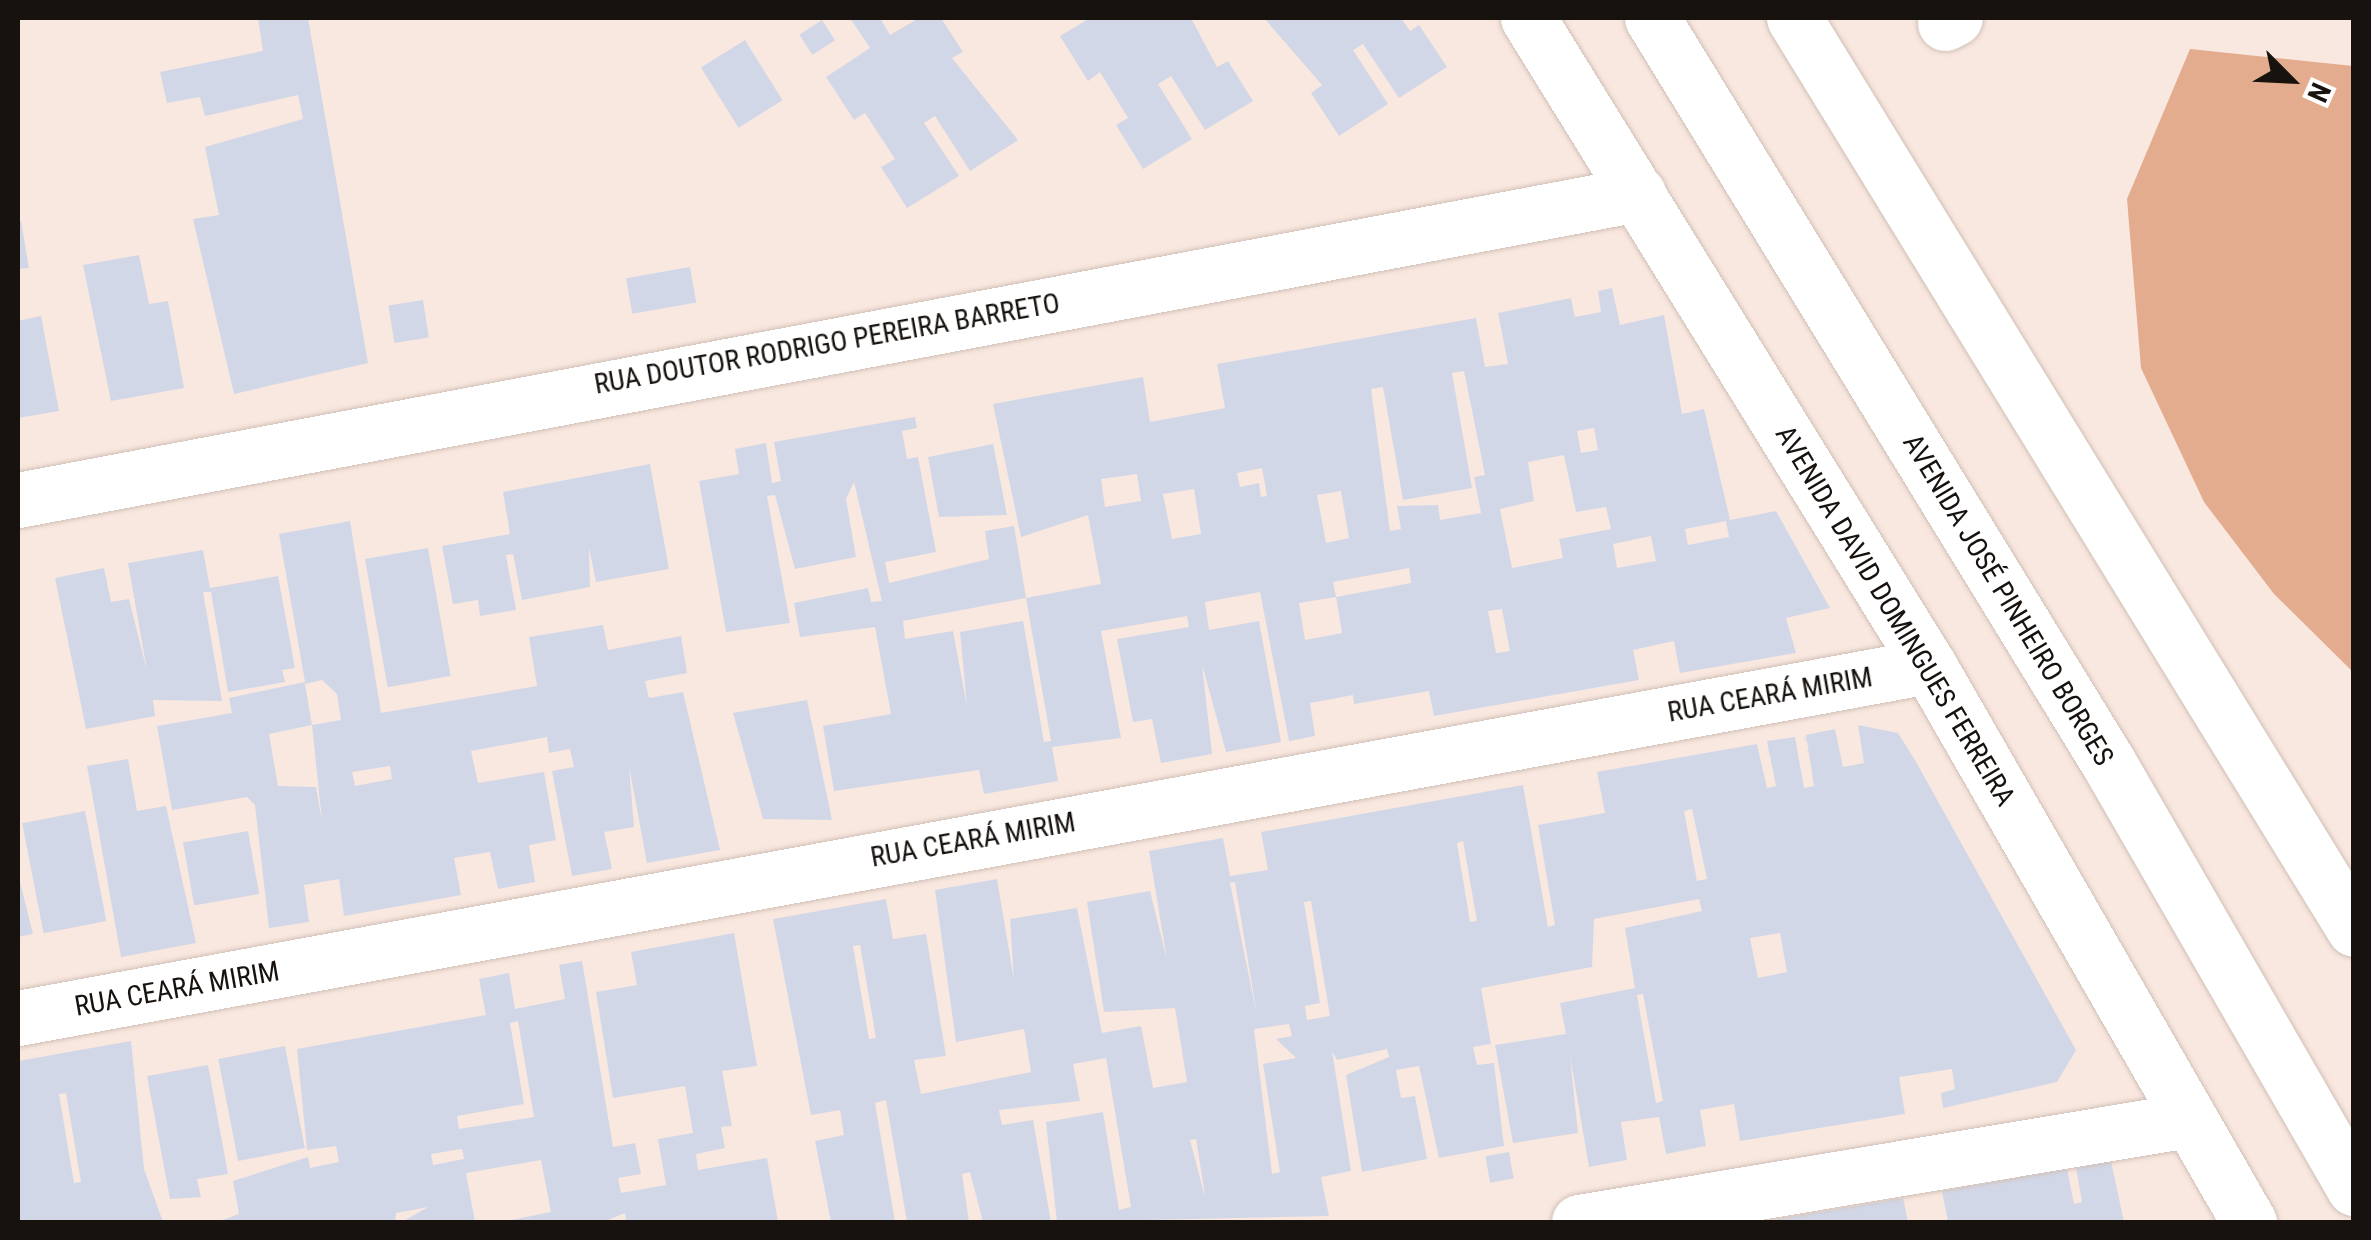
<!DOCTYPE html>
<meta charset="utf-8">
<style>
body{margin:0}
#map{position:relative;width:2371px;height:1240px;overflow:hidden;background:#f9e8df;font-family:"Roboto Condensed",sans-serif}
div>[style]{position:absolute}
[style*='--x']{left:calc(var(--x)*1px);top:calc(var(--y)*1px);width:calc(var(--w)*1px);rotate:calc(var(--a)*1deg)}
.green>*{inset:0;background:#e3ac8e}
.building>*{inset:0;background:#d2d7e7;transform-origin:0 0}
.roads{filter:drop-shadow(0 0 2px #cfbfb6) drop-shadow(0 0 2px #cfbfb6)}
.street>*{height:55px;margin:-27.5px;padding:0 27.5px;transform-origin:27.5px;border-radius:27.5px;background:#fff}
.secondary>*{height:55px;margin:-27.5px;padding:0 27.5px;transform-origin:27.5px;border-radius:27.5px;background:#fff}
.primary>*{height:55px;margin:-27.5px;padding:0 27.5px;transform-origin:27.5px;border-radius:27.5px;background:#fff}
span{translate:-50% -50%;white-space:nowrap;text-align:center;line-height:1.15;-webkit-text-stroke:9px #fff;paint-order:stroke}
.street-label{font-size:28px;color:#18120f}
.frame{position:absolute;inset:0;border:20px solid #18120f;pointer-events:none}
.north{position:absolute;left:2241px;top:30px;width:100px;height:100px;-webkit-text-stroke:8px #fff;paint-order:stroke;rotate:114deg;font-size:28px;font-weight:700;line-height:40px;text-align:center;color:#18120f}
.north::after{content:'';display:block;margin:auto;width:35px;height:45px;background:#18120f;clip-path:polygon(50% 0,100% 100%,50% 72%,0 100%)}
</style>
<div id="map">
<div class="green">
<div style="clip-path:polygon(2190px 49px,2353px 66px,2353px 672px,2274px 594px,2204px 502px,2141px 368px,2127px 199px)"></div>
</div>
<div class="building">
<div style="clip-path:polygon(258px 18px,308px 18px,368px 363px,234px 394px,193px 219px,219px 215px,205px 147px,303px 119px,298px 95px,205px 116px,200px 97px,167px 103px,160px 72px,263px 51px)"></div>
<div style="clip-path:polygon(850px 18px,880px 18px,890px 35px,919px 18px,941px 18px,963px 52px,952px 58px,1018px 140px,970px 171px,935px 116px,924px 123px,959px 176px,907px 208px,881px 167px,895px 159px,865px 113px,854px 120px,826px 77px,870px 48px)"></div>
<div style="clip-path:polygon(1090px 18px,1191px 18px,1217px 67px,1228px 61px,1253px 101px,1205px 130px,1171px 76px,1158px 84px,1192px 139px,1143px 169px,1116px 125px,1128px 118px,1100px 72px,1088px 81px,1060px 36px)"></div>
<div style="clip-path:polygon(1264px 18px,1401px 18px,1410px 31px,1419px 25px,1447px 67px,1399px 98px,1363px 44px,1353px 50px,1388px 104px,1339px 136px,1311px 93px,1322px 85px)"></div>
<div style="left:822px;top:20px;width:24px;height:27px;rotate:57deg"></div>
<div style="left:745px;top:40px;width:71px;height:52px;rotate:58deg"></div>
<div style="clip-path:polygon(18px 221px,21px 221px,29px 268px,18px 269px)"></div>
<div style="clip-path:polygon(139px 255px,149px 304px,168px 301px,184px 388px,111px 401px,83px 265px)"></div>
<div style="left:690px;top:267px;width:36px;height:65px;rotate:80deg"></div>
<div style="clip-path:polygon(evenodd,1612px 288px,1620px 325px,1664px 315px,1682px 414px,1704px 409px,1730px 520px,1776px 511px,1830px 608px,1786px 618px,1796px 653px,1680px 673px,1674px 641px,1633px 650px,1639px 680px,1434px 716px,1429px 691px,1354px 704px,1353px 695px,1310px 703px,1315px 736px,1289px 741px,1260px 592px,1205px 602px,1209px 630px,1259px 621px,1281px 742px,1226px 752px,1202px 664px,1212px 754px,1161px 763px,1152px 719px,1133px 722px,1117px 639px,1189px 627px,1187px 616px,1101px 631px,1121px 738px,1052px 747px,1058px 781px,984px 794px,979px 770px,834px 791px,823px 726px,891px 714px,875px 627px,800px 637px,794px 603px,868px 588px,871px 602px,882px 601px,854px 482px,846px 499px,856px 557px,795px 569px,775px 495px,767px 496px,790px 623px,726px 632px,699px 481px,739px 474px,735px 449px,766px 443px,772px 483px,781px 481px,774px 442px,915px 417px,917px 428px,902px 431px,907px 459px,918px 457px,936px 552px,885px 562px,889px 583px,989px 559px,985px 531px,1014px 526px,1026px 598px,903px 621px,905px 639px,953px 631px,967px 706px,960px 632px,1023px 621px,1044px 742px,1051px 741px,1026px 598px,1101px 584px,1088px 515px,1021px 537px,993px 404px,1143px 377px,1150px 422px,1225px 408px,1217px 364px,1476px 318px,1485px 367px,1508px 364px,1498px 313px,1571px 298px,1575px 317px,1601px 312px,1598px 291px,1612px 288px,1464px 371px,1485px 475px,1474px 477px,1481px 513px,1440px 520px,1438px 505px,1397px 506px,1401px 529px,1390px 531px,1371px 389px,1383px 387px,1403px 500px,1472px 488px,1452px 373px,1464px 371px,1612px 288px,1594px 428px,1598px 450px,1581px 453px,1577px 431px,1594px 428px,1612px 288px,1564px 455px,1576px 512px,1606px 507px,1611px 529px,1559px 539px,1563px 558px,1512px 568px,1500px 509px,1534px 501px,1528px 462px,1564px 455px,1612px 288px,1262px 468px,1267px 496px,1261px 497px,1259px 483px,1240px 487px,1237px 473px,1262px 468px,1612px 288px,1137px 474px,1141px 501px,1105px 507px,1101px 479px,1137px 474px,1612px 288px,1194px 489px,1201px 534px,1172px 539px,1163px 494px,1194px 489px,1612px 288px,1341px 491px,1349px 538px,1326px 543px,1317px 495px,1341px 491px,1612px 288px,1726px 521px,1729px 537px,1688px 545px,1685px 529px,1726px 521px,1612px 288px,1651px 536px,1656px 561px,1617px 568px,1613px 544px,1651px 536px,1612px 288px,1409px 568px,1411px 583px,1336px 597px,1342px 633px,1305px 640px,1299px 603px,1336px 597px,1333px 582px,1409px 568px,1612px 288px,1502px 609px,1510px 651px,1496px 653px,1488px 611px,1502px 609px)"></div>
<div style="left:423px;top:300px;width:38px;height:35px;rotate:81deg"></div>
<div style="clip-path:polygon(41px 316px,59px 411px,18px 418px,18px 321px)"></div>
<div style="clip-path:polygon(993px 444px,1007px 515px,939px 517px,928px 457px)"></div>
<div style="clip-path:polygon(650px 464px,669px 569px,596px 582px,589px 548px,590px 587px,522px 600px,513px 554px,506px 555px,516px 610px,480px 616px,478px 600px,453px 604px,442px 546px,510px 534px,503px 492px)"></div>
<div style="clip-path:polygon(evenodd,350px 521px,381px 713px,537px 686px,529px 637px,603px 625px,608px 650px,681px 636px,687px 673px,645px 681px,649px 698px,683px 692px,720px 850px,647px 863px,629px 766px,634px 827px,604px 832px,612px 869px,572px 876px,552px 771px,574px 767px,570px 749px,549px 753px,547px 737px,471px 751px,478px 783px,544px 772px,556px 840px,529px 845px,535px 882px,498px 889px,490px 852px,454px 858px,461px 895px,344px 916px,339px 879px,304px 885px,309px 922px,269px 928px,255px 805px,247px 797px,172px 810px,157px 726px,232px 713px,229px 698px,305px 682px,279px 534px,350px 521px,322px 680px,337px 694px,341px 720px,312px 725px,322px 821px,316px 787px,278px 786px,269px 734px,312px 725px,305px 684px,322px 680px,350px 521px,390px 766px,392px 779px,355px 786px,352px 772px,390px 766px)"></div>
<div style="left:428px;top:548px;width:130px;height:64px;rotate:80deg"></div>
<div style="clip-path:polygon(203px 550px,210px 588px,278px 576px,295px 668px,282px 670px,285px 682px,228px 692px,211px 592px,203px 592px,222px 701px,153px 700px,155px 716px,86px 729px,55px 578px,104px 568px,111px 602px,129px 599px,147px 671px,128px 563px)"></div>
<div style="clip-path:polygon(807px 700px,832px 820px,763px 819px,733px 713px)"></div>
<div style="clip-path:polygon(evenodd,1858px 725px,1898px 733px,1915px 760px,2076px 1050px,2057px 1082px,1943px 1108px,1941px 1093px,1955px 1089px,1952px 1069px,1899px 1077px,1905px 1114px,1740px 1141px,1734px 1104px,1700px 1110px,1706px 1146px,1666px 1154px,1659px 1117px,1621px 1122px,1627px 1160px,1589px 1167px,1570px 1056px,1578px 1133px,1513px 1143px,1495px 1045px,1566px 1034px,1560px 1003px,1635px 988px,1625px 928px,1702px 911px,1699px 899px,1594px 919px,1592px 967px,1481px 988px,1491px 1044px,1473px 1047px,1477px 1065px,1494px 1063px,1504px 1146px,1439px 1158px,1419px 1066px,1396px 1070px,1401px 1098px,1415px 1096px,1427px 1159px,1362px 1172px,1346px 1075px,1389px 1057px,1387px 1049px,1337px 1060px,1332px 1051px,1351px 1171px,1321px 1177px,1329px 1216px,1057px 1222px,1046px 1122px,1103px 1112px,1119px 1210px,1131px 1207px,1106px 1058px,1073px 1064px,1080px 1101px,999px 1110px,1002px 1125px,1033px 1120px,1051px 1222px,983px 1222px,970px 1172px,962px 1174px,969px 1222px,907px 1222px,886px 1100px,875px 1103px,895px 1222px,831px 1222px,815px 1141px,844px 1135px,840px 1110px,811px 1115px,773px 919px,886px 899px,893px 939px,926px 934px,946px 1056px,914px 1060px,921px 1094px,1031px 1072px,1024px 1029px,956px 1042px,935px 890px,997px 879px,1014px 980px,1010px 919px,1077px 908px,1102px 1033px,1141px 1026px,1153px 1088px,1187px 1082px,1175px 1008px,1104px 1012px,1087px 902px,1150px 891px,1167px 960px,1149px 851px,1223px 838px,1230px 876px,1268px 870px,1261px 832px,1523px 785px,1548px 927px,1555px 925px,1538px 825px,1605px 813px,1597px 772px,1757px 744px,1767px 788px,1776px 786px,1767px 741px,1795px 737px,1804px 788px,1814px 786px,1806px 735px,1835px 729px,1843px 767px,1864px 763px,1858px 725px,1692px 809px,1707px 879px,1697px 881px,1684px 811px,1692px 809px,1858px 725px,1463px 841px,1477px 921px,1470px 922px,1457px 843px,1463px 841px,1858px 725px,1235px 882px,1257px 1016px,1230px 883px,1235px 882px,1858px 725px,1311px 901px,1330px 1016px,1307px 1020px,1305px 1006px,1320px 1003px,1304px 902px,1311px 901px,1858px 725px,1780px 933px,1787px 972px,1758px 978px,1750px 938px,1780px 933px,1858px 725px,860px 945px,876px 1038px,869px 1039px,853px 946px,860px 945px,1858px 725px,1643px 994px,1663px 1101px,1656px 1103px,1637px 995px,1643px 994px,1858px 725px,1289px 1024px,1292px 1036px,1276px 1039px,1296px 1058px,1263px 1064px,1280px 1172px,1272px 1174px,1254px 1029px,1289px 1024px,1858px 725px,1196px 1139px,1202px 1176px,1205px 1197px,1190px 1140px,1196px 1139px)"></div>
<div style="clip-path:polygon(128px 759px,137px 811px,166px 806px,196px 943px,121px 957px,87px 766px)"></div>
<div style="left:85px;top:811px;width:112px;height:64px;rotate:79deg"></div>
<div style="left:248px;top:831px;width:64px;height:66px;rotate:80deg"></div>
<div style="clip-path:polygon(18px 874px,33px 934px,18px 937px)"></div>
<div style="clip-path:polygon(evenodd,734px 933px,757px 1066px,722px 1071px,732px 1126px,721px 1127px,725px 1148px,696px 1154px,698px 1170px,767px 1158px,778px 1222px,626px 1222px,625px 1213px,603px 1222px,502px 1222px,551px 1212px,541px 1160px,466px 1173px,475px 1222px,402px 1222px,428px 1207px,396px 1213px,395px 1222px,218px 1222px,239px 1214px,233px 1181px,308px 1157px,310px 1168px,339px 1162px,336px 1146px,307px 1150px,297px 1049px,486px 1015px,479px 979px,509px 973px,515px 1009px,565px 999px,559px 965px,582px 961px,613px 1147px,635px 1143px,641px 1174px,618px 1178px,621px 1193px,666px 1185px,658px 1139px,693px 1133px,685px 1086px,613px 1098px,596px 992px,637px 985px,631px 952px,734px 933px,518px 1021px,534px 1117px,459px 1129px,457px 1116px,524px 1104px,510px 1023px,518px 1021px,734px 933px,462px 1149px,464px 1159px,433px 1165px,431px 1154px,462px 1149px)"></div>
<div style="clip-path:polygon(evenodd,131px 1041px,144px 1169px,163px 1222px,18px 1222px,18px 1061px,131px 1041px,66px 1093px,81px 1182px,74px 1183px,59px 1094px,66px 1093px)"></div>
<div style="left:285px;top:1046px;width:104px;height:68px;rotate:79deg"></div>
<div style="clip-path:polygon(208px 1065px,228px 1174px,197px 1179px,201px 1197px,170px 1199px,147px 1076px)"></div>
<div style="left:1509px;top:1152px;width:27px;height:24px;rotate:80deg"></div>
<div style="clip-path:polygon(2111px 1161px,2124px 1222px,1948px 1222px,1942px 1191px,2067px 1169px,2074px 1204px,2082px 1202px,2076px 1168px)"></div>
<div style="clip-path:polygon(1903px 1198px,1908px 1222px,1772px 1222px,1772px 1220px)"></div>
</div>
<div class="roads">
<div class="street">
<div style="--x:1945;--y:23;--w:11;--a:-27"></div>
<div style="--x:18;--y:500;--w:1649;--a:-10.7"></div>
<div style="--x:18;--y:1018;--w:1943;--a:-10.44"></div>
<div style="--x:1579;--y:1222;--w:617;--a:-9.51"></div>
</div>
<div class="secondary">
<div style="--x:1528;--y:18;--w:762;--a:58.25"></div>
<div style="--x:1929;--y:666;--w:642;--a:60.08"></div>
</div>
<div class="primary">
<div style="--x:1652;--y:18;--w:873;--a:58.5"></div>
<div style="--x:2108;--y:762;--w:492;--a:60"></div>
<div style="--x:1794;--y:18;--w:1069;--a:58.42"></div>
</div>
</div>
<div class="street-label">
<span style="left:827px;top:344px;rotate:-10deg">RUA DOUTOR RODRIGO PEREIRA BARRETO</span>
<span style="left:2008px;top:600px;rotate:59deg">AVENIDA JOSÉ PINHEIRO BORGES</span>
<span style="left:1895px;top:616px;rotate:59deg">AVENIDA DAVID DOMINGUES FERREIRA</span>
<span style="left:1770px;top:695px;rotate:-10deg">RUA CEARÁ MIRIM</span>
<span style="left:973px;top:840px;rotate:-10deg">RUA CEARÁ MIRIM</span>
<span style="left:177px;top:989px;rotate:-10deg">RUA CEARÁ MIRIM</span>
</div>
<div class="frame"></div>
<div class="north">N</div>
</div>
